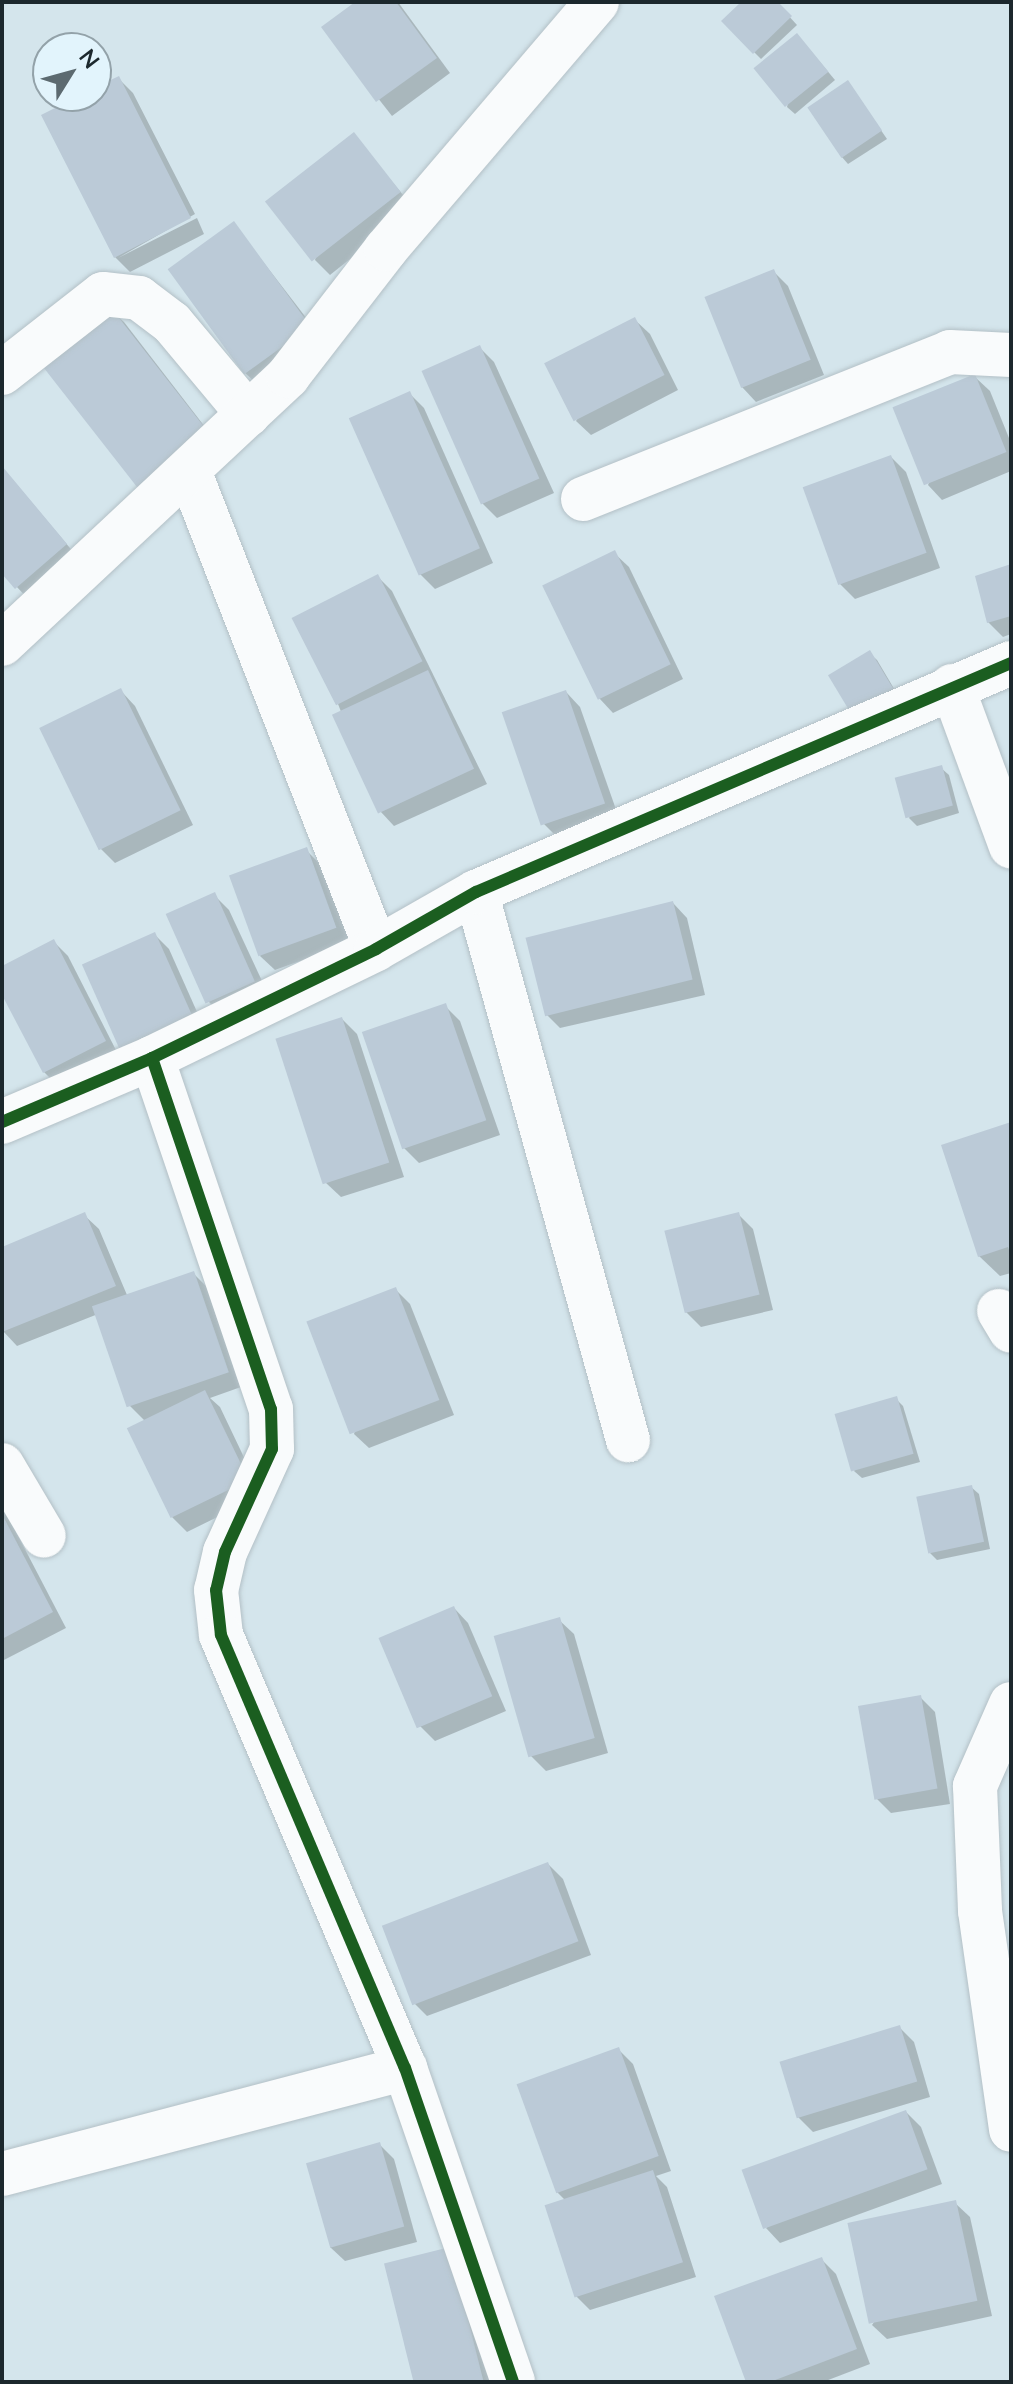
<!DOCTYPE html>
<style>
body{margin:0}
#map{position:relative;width:1013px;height:2384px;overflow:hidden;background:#d4e5ec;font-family:Lato,sans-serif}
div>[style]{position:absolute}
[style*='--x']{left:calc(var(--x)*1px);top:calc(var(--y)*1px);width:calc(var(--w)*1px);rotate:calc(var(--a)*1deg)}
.shadow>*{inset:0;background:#0003}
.building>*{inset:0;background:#bbcad7;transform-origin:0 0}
.roads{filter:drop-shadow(0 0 2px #b3c0c6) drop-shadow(0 0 2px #b3c0c6)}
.minor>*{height:44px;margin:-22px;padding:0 22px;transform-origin:22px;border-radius:22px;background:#f9fbfc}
.cycleway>*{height:12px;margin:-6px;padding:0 6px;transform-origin:6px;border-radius:6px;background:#1b5e20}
span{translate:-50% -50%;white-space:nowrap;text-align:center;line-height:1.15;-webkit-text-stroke:6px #e2f4fc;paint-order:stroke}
.frame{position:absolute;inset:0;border:4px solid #1c282d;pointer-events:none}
.north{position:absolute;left:32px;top:32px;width:80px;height:80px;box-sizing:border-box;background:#e2f4fc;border:2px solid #93a2a9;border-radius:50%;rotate:53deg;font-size:22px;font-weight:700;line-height:32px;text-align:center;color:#1c282d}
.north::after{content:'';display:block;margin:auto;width:28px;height:36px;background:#5c6a70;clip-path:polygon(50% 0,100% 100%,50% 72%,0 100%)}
</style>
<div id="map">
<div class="shadow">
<div style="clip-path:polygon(359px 2px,398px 2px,450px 73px,392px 116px,323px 28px)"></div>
<div style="clip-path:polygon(744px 2px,776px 2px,797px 25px,761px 59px,724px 22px)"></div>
<div style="clip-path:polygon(804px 43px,835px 80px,795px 114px,787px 107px)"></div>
<div style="clip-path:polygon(118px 78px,133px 93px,195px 214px,118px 258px,197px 218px,204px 234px,130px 272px,115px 257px,83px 96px,96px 96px,96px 89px)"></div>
<div style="clip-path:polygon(848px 82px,887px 139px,848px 164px,841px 156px)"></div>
<div style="clip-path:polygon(353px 135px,414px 208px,330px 275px,315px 260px)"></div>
<div style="clip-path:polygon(234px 224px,324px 341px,260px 387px,245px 373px)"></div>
<div style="clip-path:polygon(773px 271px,788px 286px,824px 375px,756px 402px,742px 387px)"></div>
<div style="clip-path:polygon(109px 308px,124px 322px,222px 449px,41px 360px)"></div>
<div style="clip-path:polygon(635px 320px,650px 334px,678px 390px,591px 435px,576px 421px)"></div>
<div style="clip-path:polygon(479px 347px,494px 362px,554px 493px,497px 518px,482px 503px)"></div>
<div style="clip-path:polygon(975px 377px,990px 391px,1011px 443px,1011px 471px,942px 500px,928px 485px)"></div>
<div style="clip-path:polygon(410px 394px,424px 408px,493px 563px,435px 589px,420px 574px)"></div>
<div style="clip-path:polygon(891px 457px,906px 472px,940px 568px,855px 599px,840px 584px)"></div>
<div style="clip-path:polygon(2px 467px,80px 560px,31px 602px,2px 571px)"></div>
<div style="clip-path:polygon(614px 553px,629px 567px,683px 679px,613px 713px,599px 698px)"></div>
<div style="clip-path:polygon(1011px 566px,1011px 634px,1003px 637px,988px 622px)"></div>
<div style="clip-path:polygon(378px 577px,392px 591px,487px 784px,394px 826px,380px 811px,338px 704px)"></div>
<div style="clip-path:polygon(869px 653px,877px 660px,899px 697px,830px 675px)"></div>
<div style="clip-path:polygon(121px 691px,135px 706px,193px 825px,115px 863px,100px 848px,42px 729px)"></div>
<div style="clip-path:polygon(566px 692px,580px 707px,619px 818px,559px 839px,544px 824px)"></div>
<div style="clip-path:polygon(941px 768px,949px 775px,959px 813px,917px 826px,909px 818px)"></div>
<div style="clip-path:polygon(306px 850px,321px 865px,350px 943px,275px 970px,260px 956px)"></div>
<div style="clip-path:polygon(214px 895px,229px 910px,269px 996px,224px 1017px,209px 1002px)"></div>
<div style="clip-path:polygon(673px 903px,687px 918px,705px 995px,560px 1028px,545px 1013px)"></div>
<div style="clip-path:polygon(154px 934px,169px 949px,206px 1032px,135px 1062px)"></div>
<div style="clip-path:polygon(53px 941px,68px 956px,119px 1056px,59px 1087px,44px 1072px,2px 991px,2px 968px)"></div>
<div style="clip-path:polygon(445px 1006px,460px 1021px,500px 1135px,419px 1163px,404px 1148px)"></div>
<div style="clip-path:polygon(342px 1019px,357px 1034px,404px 1177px,341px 1197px,326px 1183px)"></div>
<div style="clip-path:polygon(1011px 1124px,1011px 1273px,1000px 1276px,979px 1256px)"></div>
<div style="clip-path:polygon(738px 1214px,753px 1229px,773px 1310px,701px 1327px,686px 1312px)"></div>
<div style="clip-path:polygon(84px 1215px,99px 1229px,127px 1295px,193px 1273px,208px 1288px,241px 1387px,210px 1398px,220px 1407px,262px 1495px,187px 1532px,172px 1517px,146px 1422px,129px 1405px,98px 1314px,17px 1346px,2px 1330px,2px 1249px)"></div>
<div style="clip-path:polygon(395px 1289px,410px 1304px,454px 1415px,369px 1448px,354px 1434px)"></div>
<div style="clip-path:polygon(896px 1399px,903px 1406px,920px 1462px,862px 1478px,854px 1471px)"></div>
<div style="clip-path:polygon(971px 1487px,979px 1494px,990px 1549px,937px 1560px,929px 1552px)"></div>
<div style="clip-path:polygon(2px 1505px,66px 1628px,2px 1661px)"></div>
<div style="clip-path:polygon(454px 1608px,468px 1623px,506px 1711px,435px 1741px,420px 1726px)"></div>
<div style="clip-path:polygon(559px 1620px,574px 1634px,608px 1753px,546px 1771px,531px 1756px)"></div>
<div style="clip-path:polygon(920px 1697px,935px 1712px,950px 1804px,891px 1813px,876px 1798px)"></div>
<div style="clip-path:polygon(548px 1864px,563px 1879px,591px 1955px,427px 2016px,412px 2001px)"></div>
<div style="clip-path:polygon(899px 2027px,914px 2042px,930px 2097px,813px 2132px,798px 2117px)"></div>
<div style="clip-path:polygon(619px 2050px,633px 2064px,671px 2171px,656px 2176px,667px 2187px,696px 2277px,590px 2310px,575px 2295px,565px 2200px,556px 2191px)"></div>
<div style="clip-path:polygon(906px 2112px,921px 2127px,942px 2184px,780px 2243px,766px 2228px)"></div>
<div style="clip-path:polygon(379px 2144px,394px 2159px,417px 2242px,345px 2261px,330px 2247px)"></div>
<div style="clip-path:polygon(955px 2203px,970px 2217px,992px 2316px,887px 2339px,872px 2325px)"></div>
<div style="clip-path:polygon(450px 2249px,493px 2382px,415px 2382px)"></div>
<div style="clip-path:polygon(821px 2259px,836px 2274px,870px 2364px,823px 2382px,748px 2382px)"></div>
</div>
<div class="building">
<div style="clip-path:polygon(355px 2px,396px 2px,437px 58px,376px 102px,321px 27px)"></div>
<div style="clip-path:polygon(741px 2px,778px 2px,792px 16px,753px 54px,721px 21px)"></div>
<div style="left:797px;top:33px;width:50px;height:56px;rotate:51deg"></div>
<div style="clip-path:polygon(119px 76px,191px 218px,114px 258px,41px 115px,79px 96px,96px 96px,96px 87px)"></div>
<div style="left:848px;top:80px;width:61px;height:49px;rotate:56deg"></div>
<div style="left:354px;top:132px;width:76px;height:113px;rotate:52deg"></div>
<div style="left:234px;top:221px;width:130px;height:82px;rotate:54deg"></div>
<div style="left:774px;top:269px;width:98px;height:75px;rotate:68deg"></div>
<div style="left:109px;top:305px;width:162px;height:90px;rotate:52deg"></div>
<div style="left:635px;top:317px;width:65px;height:102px;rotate:63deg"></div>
<div style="left:480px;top:345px;width:146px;height:64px;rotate:66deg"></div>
<div style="left:975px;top:374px;width:84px;height:89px;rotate:68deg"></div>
<div style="left:410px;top:391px;width:172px;height:67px;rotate:66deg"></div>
<div style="left:891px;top:455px;width:104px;height:94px;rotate:70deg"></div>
<div style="clip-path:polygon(2px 466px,67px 544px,15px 589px,2px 574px)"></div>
<div style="left:615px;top:550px;width:127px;height:81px;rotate:64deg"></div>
<div style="clip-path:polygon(1011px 564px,1011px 616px,987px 623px,975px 576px)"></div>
<div style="left:378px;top:574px;width:98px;height:97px;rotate:63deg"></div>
<div style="left:870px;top:650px;width:45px;height:49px;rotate:59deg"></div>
<div style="left:428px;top:670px;width:109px;height:106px;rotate:65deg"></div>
<div style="left:121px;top:688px;width:136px;height:91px;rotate:64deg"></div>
<div style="left:566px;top:690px;width:120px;height:68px;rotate:71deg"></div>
<div style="left:942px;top:765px;width:42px;height:49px;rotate:75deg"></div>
<div style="left:307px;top:847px;width:86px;height:83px;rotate:70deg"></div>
<div style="left:215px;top:892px;width:98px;height:54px;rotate:66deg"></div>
<div style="left:673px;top:901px;width:81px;height:152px;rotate:76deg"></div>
<div style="left:155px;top:932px;width:93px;height:80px;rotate:66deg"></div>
<div style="clip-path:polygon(54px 939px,106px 1041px,43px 1073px,2px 995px,2px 966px)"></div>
<div style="left:446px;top:1003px;width:124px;height:89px;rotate:71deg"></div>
<div style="left:342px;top:1017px;width:153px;height:70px;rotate:72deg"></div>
<div style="clip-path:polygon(1011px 1122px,1011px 1255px,1008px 1247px,978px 1257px,941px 1145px)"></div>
<div style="clip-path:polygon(85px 1212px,116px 1286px,2px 1332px,2px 1247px)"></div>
<div style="left:739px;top:1212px;width:85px;height:77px;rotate:76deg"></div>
<div style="left:194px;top:1271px;width:107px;height:108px;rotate:71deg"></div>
<div style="left:396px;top:1287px;width:121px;height:96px;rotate:69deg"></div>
<div style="left:205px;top:1390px;width:100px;height:87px;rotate:64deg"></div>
<div style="left:897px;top:1396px;width:60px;height:65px;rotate:74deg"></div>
<div style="left:972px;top:1485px;width:58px;height:57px;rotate:78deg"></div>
<div style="clip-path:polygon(2px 1514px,53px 1612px,2px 1639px)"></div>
<div style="left:454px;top:1606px;width:98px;height:82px;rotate:67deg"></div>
<div style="left:560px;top:1617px;width:126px;height:69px;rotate:74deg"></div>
<div style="left:921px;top:1695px;width:95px;height:64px;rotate:80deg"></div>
<div style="left:548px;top:1862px;width:85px;height:178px;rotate:69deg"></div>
<div style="left:900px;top:2025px;width:59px;height:126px;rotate:73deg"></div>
<div style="left:619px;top:2047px;width:116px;height:109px;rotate:70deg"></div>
<div style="left:906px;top:2110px;width:63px;height:175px;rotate:70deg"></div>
<div style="left:380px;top:2142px;width:88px;height:77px;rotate:74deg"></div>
<div style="left:653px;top:2170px;width:97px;height:114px;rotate:72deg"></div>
<div style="left:956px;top:2200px;width:103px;height:111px;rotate:78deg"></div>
<div style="left:450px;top:2247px;width:139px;height:68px;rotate:76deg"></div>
<div style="clip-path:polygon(822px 2257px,857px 2349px,770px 2382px,746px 2382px,714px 2296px)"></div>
</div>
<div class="roads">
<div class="minor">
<div style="--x:2;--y:373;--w:128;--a:-38"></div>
<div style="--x:103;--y:294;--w:36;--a:6"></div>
<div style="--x:139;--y:298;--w:41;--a:37.1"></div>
<div style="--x:172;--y:323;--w:119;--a:50.1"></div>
<div style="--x:189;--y:471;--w:513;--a:68.63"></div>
<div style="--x:583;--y:499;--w:395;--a:-21.8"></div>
<div style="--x:950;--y:352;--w:61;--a:2.8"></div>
<div style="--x:2;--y:644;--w:392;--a:-43.1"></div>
<div style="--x:288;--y:376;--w:160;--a:-52.3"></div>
<div style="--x:386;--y:249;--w:325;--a:-49.5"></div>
<div style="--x:952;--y:686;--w:171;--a:69.8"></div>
<div style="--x:476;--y:892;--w:569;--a:74.5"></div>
<div style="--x:152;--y:1058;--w:371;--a:71.3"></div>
<div style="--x:271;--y:1409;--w:40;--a:88.6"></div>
<div style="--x:272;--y:1449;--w:113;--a:114.5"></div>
<div style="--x:225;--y:1552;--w:39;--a:103"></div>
<div style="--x:216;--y:1590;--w:45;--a:83.7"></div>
<div style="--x:221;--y:1635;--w:470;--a:67"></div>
<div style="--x:405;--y:2068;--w:332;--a:71"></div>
<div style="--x:2;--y:1122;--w:163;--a:-23.1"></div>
<div style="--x:152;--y:1058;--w:249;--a:-25.9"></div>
<div style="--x:376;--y:949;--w:115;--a:-29.7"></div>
<div style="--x:476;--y:892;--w:582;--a:-23.17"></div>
<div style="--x:999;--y:1311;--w:23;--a:59"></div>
<div style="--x:2;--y:1465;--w:82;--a:59.4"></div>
<div style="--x:1011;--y:1704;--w:90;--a:113.7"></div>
<div style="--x:975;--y:1786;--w:125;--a:87.7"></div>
<div style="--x:980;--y:1911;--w:221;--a:81.9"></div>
<div style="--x:2;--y:2174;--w:417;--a:-14.7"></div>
</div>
</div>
<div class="cycleway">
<div style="--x:152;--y:1058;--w:371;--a:71.3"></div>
<div style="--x:271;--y:1409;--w:40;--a:88.6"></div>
<div style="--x:272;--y:1449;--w:113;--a:114.5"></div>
<div style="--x:225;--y:1552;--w:39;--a:103"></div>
<div style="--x:216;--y:1590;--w:45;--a:83.7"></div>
<div style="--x:221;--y:1635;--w:470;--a:67"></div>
<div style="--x:405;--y:2068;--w:332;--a:71"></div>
<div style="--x:2;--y:1122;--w:163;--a:-23.1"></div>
<div style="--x:152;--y:1058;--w:249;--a:-25.9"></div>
<div style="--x:376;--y:949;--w:115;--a:-29.7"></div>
<div style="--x:476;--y:892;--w:582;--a:-23.17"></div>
</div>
<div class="frame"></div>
<div class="north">N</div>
</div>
